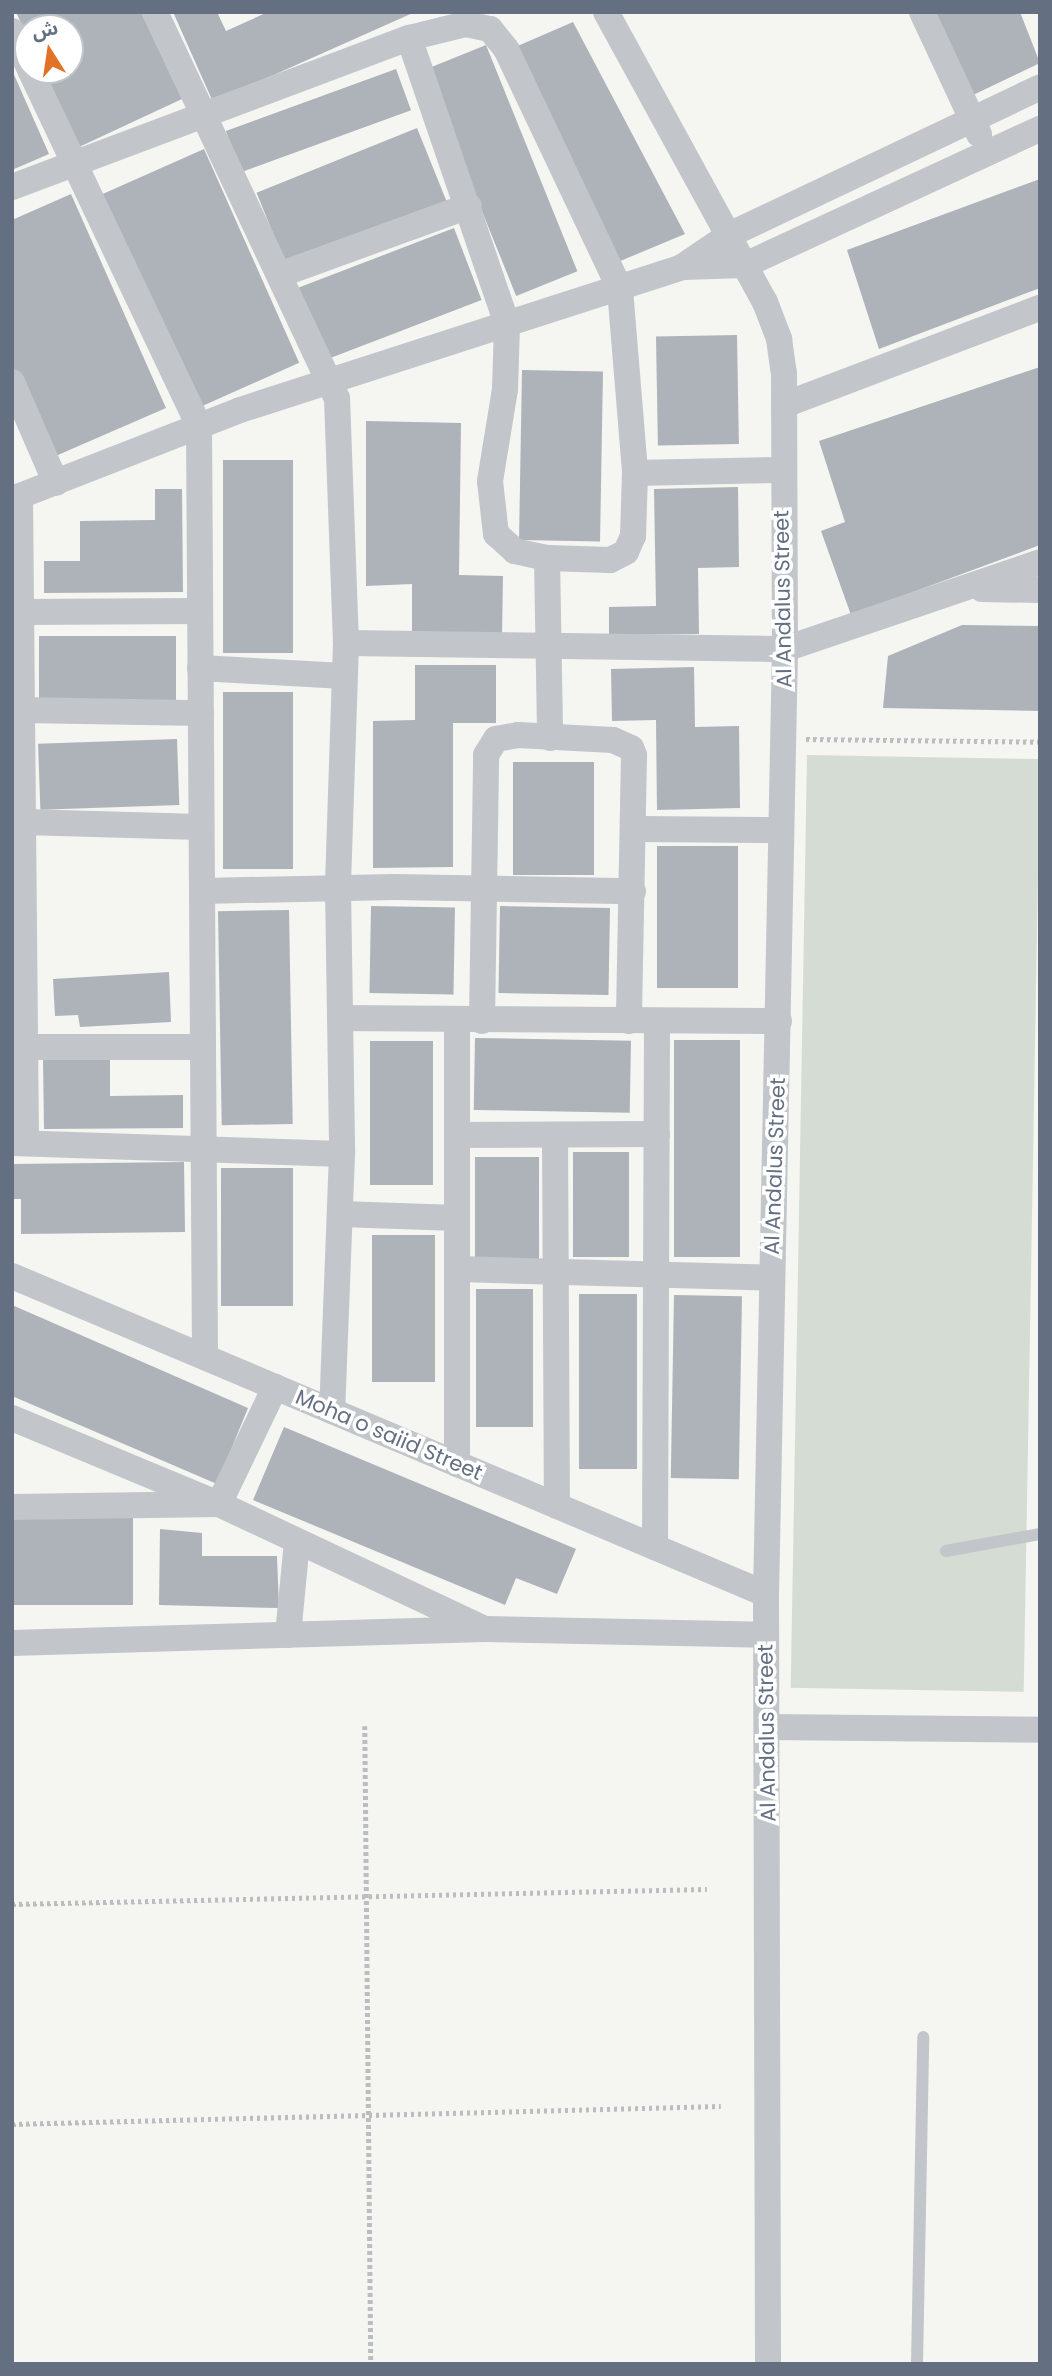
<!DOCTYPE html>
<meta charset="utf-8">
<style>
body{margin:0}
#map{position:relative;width:1052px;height:2376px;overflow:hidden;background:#f5f5f1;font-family:Poppins,"Noto Sans Arabic",sans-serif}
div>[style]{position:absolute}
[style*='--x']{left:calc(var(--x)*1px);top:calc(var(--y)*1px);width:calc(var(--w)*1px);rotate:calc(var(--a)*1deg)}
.green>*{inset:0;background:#d5dcd3;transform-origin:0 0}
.building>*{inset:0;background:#adb3b9;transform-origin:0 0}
.path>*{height:4.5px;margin-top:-2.25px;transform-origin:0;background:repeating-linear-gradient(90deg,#bcbdc0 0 3.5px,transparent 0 7px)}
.service>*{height:12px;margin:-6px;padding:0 6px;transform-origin:6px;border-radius:6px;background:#c2c5c9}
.minor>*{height:26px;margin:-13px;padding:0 13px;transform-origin:13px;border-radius:13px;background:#c2c5c9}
span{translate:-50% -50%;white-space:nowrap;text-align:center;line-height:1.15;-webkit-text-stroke:7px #fff;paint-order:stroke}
.street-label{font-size:21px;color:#647082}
.frame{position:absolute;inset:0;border:14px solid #647082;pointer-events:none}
.north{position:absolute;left:14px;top:14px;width:70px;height:70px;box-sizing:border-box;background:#fff;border:2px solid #c1c6cd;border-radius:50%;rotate:348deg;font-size:19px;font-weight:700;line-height:28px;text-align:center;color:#647082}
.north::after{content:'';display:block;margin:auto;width:24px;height:32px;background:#e27225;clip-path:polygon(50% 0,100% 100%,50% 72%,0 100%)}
</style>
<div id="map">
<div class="green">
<div style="left:807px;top:755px;width:233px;height:933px;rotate:1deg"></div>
</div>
<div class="building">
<div style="clip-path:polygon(16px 12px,141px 12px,182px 99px,79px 147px,43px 70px,70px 70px,70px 28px,28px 28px,28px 39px)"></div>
<div style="clip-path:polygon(173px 12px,217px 12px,226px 31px,268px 12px,415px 12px,213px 102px)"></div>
<div style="clip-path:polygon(930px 12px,1020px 12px,1040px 63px,971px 96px)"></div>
<div style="clip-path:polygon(573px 22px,685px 234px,613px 264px,513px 48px)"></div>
<div style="left:486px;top:45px;width:244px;height:66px;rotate:68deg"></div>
<div style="left:396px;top:69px;width:44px;height:181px;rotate:70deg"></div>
<div style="clip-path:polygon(12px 70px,49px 154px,12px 170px)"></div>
<div style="left:417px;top:128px;width:84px;height:173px;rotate:68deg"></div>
<div style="left:204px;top:149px;width:234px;height:114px;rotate:66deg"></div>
<div style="clip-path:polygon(1040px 179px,1040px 288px,879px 349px,847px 250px)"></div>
<div style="clip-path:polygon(71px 194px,166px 408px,51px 458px,12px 370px,12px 220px)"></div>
<div style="left:454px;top:228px;width:77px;height:169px;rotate:69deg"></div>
<div style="left:737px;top:335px;width:109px;height:81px;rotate:89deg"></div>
<div style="clip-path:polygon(1040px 367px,1040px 545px,851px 615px,821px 531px,845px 522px,819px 441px)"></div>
<div style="left:522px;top:370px;width:81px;height:170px;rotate:1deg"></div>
<div style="clip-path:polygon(366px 421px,461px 423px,459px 575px,503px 576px,502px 635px,412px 636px,412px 584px,366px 586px)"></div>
<div style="left:223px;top:460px;width:70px;height:193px"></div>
<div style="clip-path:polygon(738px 487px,739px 567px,698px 568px,699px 634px,609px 635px,609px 607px,656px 606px,654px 489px)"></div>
<div style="clip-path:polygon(155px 489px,182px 489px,183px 592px,44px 593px,44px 561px,80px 561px,80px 521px,155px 520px)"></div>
<div style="clip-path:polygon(962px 625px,1040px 626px,1040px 711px,883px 708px,888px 656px)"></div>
<div style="left:176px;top:636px;width:65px;height:137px;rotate:90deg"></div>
<div style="clip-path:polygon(415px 665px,496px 665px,496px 723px,453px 723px,453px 867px,373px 868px,373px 721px,415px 720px)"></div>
<div style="clip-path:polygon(694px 667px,695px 727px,739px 726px,740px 808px,657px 810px,656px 720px,612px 721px,611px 669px)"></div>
<div style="left:223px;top:692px;width:70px;height:177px"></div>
<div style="left:177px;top:739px;width:66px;height:139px;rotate:88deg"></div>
<div style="left:594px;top:762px;width:113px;height:81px;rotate:90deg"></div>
<div style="left:738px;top:846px;width:142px;height:81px;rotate:90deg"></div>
<div style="left:371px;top:906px;width:84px;height:87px;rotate:1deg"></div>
<div style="left:500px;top:906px;width:110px;height:87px;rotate:1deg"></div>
<div style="left:289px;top:910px;width:214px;height:71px;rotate:89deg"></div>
<div style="clip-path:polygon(169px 972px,171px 1022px,80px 1027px,78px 1015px,55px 1016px,53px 979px)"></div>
<div style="left:475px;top:1038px;width:156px;height:72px;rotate:1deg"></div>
<div style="left:674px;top:1040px;width:66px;height:217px"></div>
<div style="left:433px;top:1041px;width:144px;height:63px;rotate:90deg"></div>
<div style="clip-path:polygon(110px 1058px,110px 1096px,183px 1095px,183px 1128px,44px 1129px,43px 1059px)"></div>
<div style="left:573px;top:1152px;width:56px;height:105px"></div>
<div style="left:475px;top:1157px;width:64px;height:102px"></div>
<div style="clip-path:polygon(184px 1162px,185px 1232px,21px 1234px,21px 1199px,12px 1199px,12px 1164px)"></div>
<div style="left:221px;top:1168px;width:72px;height:138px"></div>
<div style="left:372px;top:1235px;width:63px;height:147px"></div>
<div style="left:476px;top:1289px;width:57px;height:138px"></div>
<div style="left:579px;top:1294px;width:58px;height:175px"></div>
<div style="left:674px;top:1295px;width:68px;height:183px;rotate:1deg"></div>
<div style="clip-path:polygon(12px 1305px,248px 1408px,217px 1484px,12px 1396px)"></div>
<div style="clip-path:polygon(284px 1427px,576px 1549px,557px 1594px,516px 1578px,505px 1605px,253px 1500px)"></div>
<div style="left:13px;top:1518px;width:120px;height:87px"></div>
<div style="clip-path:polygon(160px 1529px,202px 1533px,202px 1556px,277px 1556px,279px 1608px,159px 1605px)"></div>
</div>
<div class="path">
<div style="--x:806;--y:739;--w:234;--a:0.7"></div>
<div style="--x:365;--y:1726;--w:638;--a:89.46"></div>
<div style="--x:12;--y:1904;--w:695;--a:-1.24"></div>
<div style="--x:12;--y:2124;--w:709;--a:-1.45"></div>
</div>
<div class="service">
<div style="--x:946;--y:1551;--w:96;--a:-10.3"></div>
<div style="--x:917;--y:2364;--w:327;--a:-88.9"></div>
</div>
<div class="minor">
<div style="--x:155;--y:12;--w:427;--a:64.8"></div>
<div style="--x:337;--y:398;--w:245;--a:87.9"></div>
<div style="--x:346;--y:643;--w:245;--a:91.9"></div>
<div style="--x:338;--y:888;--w:266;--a:89.1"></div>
<div style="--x:342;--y:1154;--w:257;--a:92.2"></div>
<div style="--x:606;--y:12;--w:331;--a:61.3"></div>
<div style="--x:765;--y:302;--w:40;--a:69"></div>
<div style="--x:779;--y:339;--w:34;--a:82"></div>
<div style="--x:784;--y:373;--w:276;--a:89.8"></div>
<div style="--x:785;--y:649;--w:945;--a:91.15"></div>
<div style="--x:766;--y:1594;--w:770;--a:89.85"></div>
<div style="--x:922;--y:12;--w:135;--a:65"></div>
<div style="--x:12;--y:31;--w:38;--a:65"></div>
<div style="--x:30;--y:70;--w:394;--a:64.6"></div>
<div style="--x:199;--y:426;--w:931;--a:89.63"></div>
<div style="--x:12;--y:187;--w:424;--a:-20.6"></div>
<div style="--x:409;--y:38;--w:59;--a:-13.8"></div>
<div style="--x:466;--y:24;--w:25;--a:12"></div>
<div style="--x:490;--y:29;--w:26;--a:51"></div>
<div style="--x:506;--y:49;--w:266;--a:64.6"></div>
<div style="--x:620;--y:289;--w:185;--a:85.3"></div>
<div style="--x:635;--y:473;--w:63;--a:91.8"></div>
<div style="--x:633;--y:536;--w:17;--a:114"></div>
<div style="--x:626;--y:552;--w:18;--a:153"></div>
<div style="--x:610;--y:560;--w:63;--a:-178.2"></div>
<div style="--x:547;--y:558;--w:33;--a:-168"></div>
<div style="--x:515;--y:551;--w:25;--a:-138"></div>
<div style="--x:496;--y:534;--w:53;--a:-96.5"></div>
<div style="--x:490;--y:481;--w:93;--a:-80.7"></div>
<div style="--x:505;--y:389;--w:65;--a:-88.2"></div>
<div style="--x:507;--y:324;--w:302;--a:-108.9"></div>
<div style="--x:682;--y:267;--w:63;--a:-1.8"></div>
<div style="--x:745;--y:265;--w:325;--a:-24.8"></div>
<div style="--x:279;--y:275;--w:202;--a:-20"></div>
<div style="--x:12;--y:382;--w:110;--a:66.5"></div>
<div style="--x:784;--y:405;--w:274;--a:-20.8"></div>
<div style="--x:635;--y:473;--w:146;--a:-1.2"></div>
<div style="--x:20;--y:496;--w:647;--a:89.47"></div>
<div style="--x:12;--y:499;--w:245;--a:-21.3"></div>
<div style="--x:240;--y:410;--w:465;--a:-17.9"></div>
<div style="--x:682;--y:267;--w:57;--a:-34.2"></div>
<div style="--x:729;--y:235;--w:344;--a:-25.4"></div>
<div style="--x:547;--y:558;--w:180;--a:89"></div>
<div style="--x:982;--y:589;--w:58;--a:1"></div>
<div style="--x:22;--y:612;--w:178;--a:-0.3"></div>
<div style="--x:346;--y:643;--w:439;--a:0.8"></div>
<div style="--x:785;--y:649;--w:269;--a:-18.8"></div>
<div style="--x:200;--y:668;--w:144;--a:3.2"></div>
<div style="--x:22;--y:710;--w:179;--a:1"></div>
<div style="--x:23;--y:822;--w:178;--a:1.6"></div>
<div style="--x:636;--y:829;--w:144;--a:0.4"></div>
<div style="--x:202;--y:891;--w:192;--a:-1.2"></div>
<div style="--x:394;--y:887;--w:239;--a:1"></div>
<div style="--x:340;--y:1018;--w:439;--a:0.4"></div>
<div style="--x:482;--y:1021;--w:266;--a:-89.1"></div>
<div style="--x:486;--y:755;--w:19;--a:-58"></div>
<div style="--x:496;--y:739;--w:22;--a:-10"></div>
<div style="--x:518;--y:735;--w:95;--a:3"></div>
<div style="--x:613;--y:740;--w:20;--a:24"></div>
<div style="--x:631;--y:748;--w:8;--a:67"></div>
<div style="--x:634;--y:755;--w:266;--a:91.1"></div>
<div style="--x:25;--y:1047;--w:178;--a:0"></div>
<div style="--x:457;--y:1135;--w:200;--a:-0.3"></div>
<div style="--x:555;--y:1135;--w:371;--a:89.7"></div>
<div style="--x:12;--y:1143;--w:330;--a:1.9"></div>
<div style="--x:340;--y:1214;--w:117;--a:2"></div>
<div style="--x:457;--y:1269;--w:315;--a:1.6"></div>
<div style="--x:12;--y:1276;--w:818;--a:22.87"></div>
<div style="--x:12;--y:1418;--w:224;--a:22.6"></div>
<div style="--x:219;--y:1504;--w:289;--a:25.2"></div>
<div style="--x:457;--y:1464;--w:443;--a:-90"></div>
<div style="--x:12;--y:1507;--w:207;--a:-0.8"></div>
<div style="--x:219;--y:1504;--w:130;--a:-64.4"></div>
<div style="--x:655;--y:1547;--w:526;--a:-89.78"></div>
<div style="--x:288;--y:1635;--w:94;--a:-84.5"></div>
<div style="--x:12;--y:1643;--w:473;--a:-1.7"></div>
<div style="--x:485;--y:1629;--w:281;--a:1.2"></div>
<div style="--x:768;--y:1727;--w:272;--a:0.6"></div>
</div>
<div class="street-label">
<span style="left:783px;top:599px;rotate:-91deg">Al Andalus Street</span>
<span style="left:775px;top:1166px;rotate:-88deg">Al Andalus Street</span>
<span style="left:389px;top:1435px;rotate:23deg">Moha o saiid Street</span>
<span style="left:767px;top:1733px;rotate:-91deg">Al Andalus Street</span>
</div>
<div class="frame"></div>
<div class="north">ش</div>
</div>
